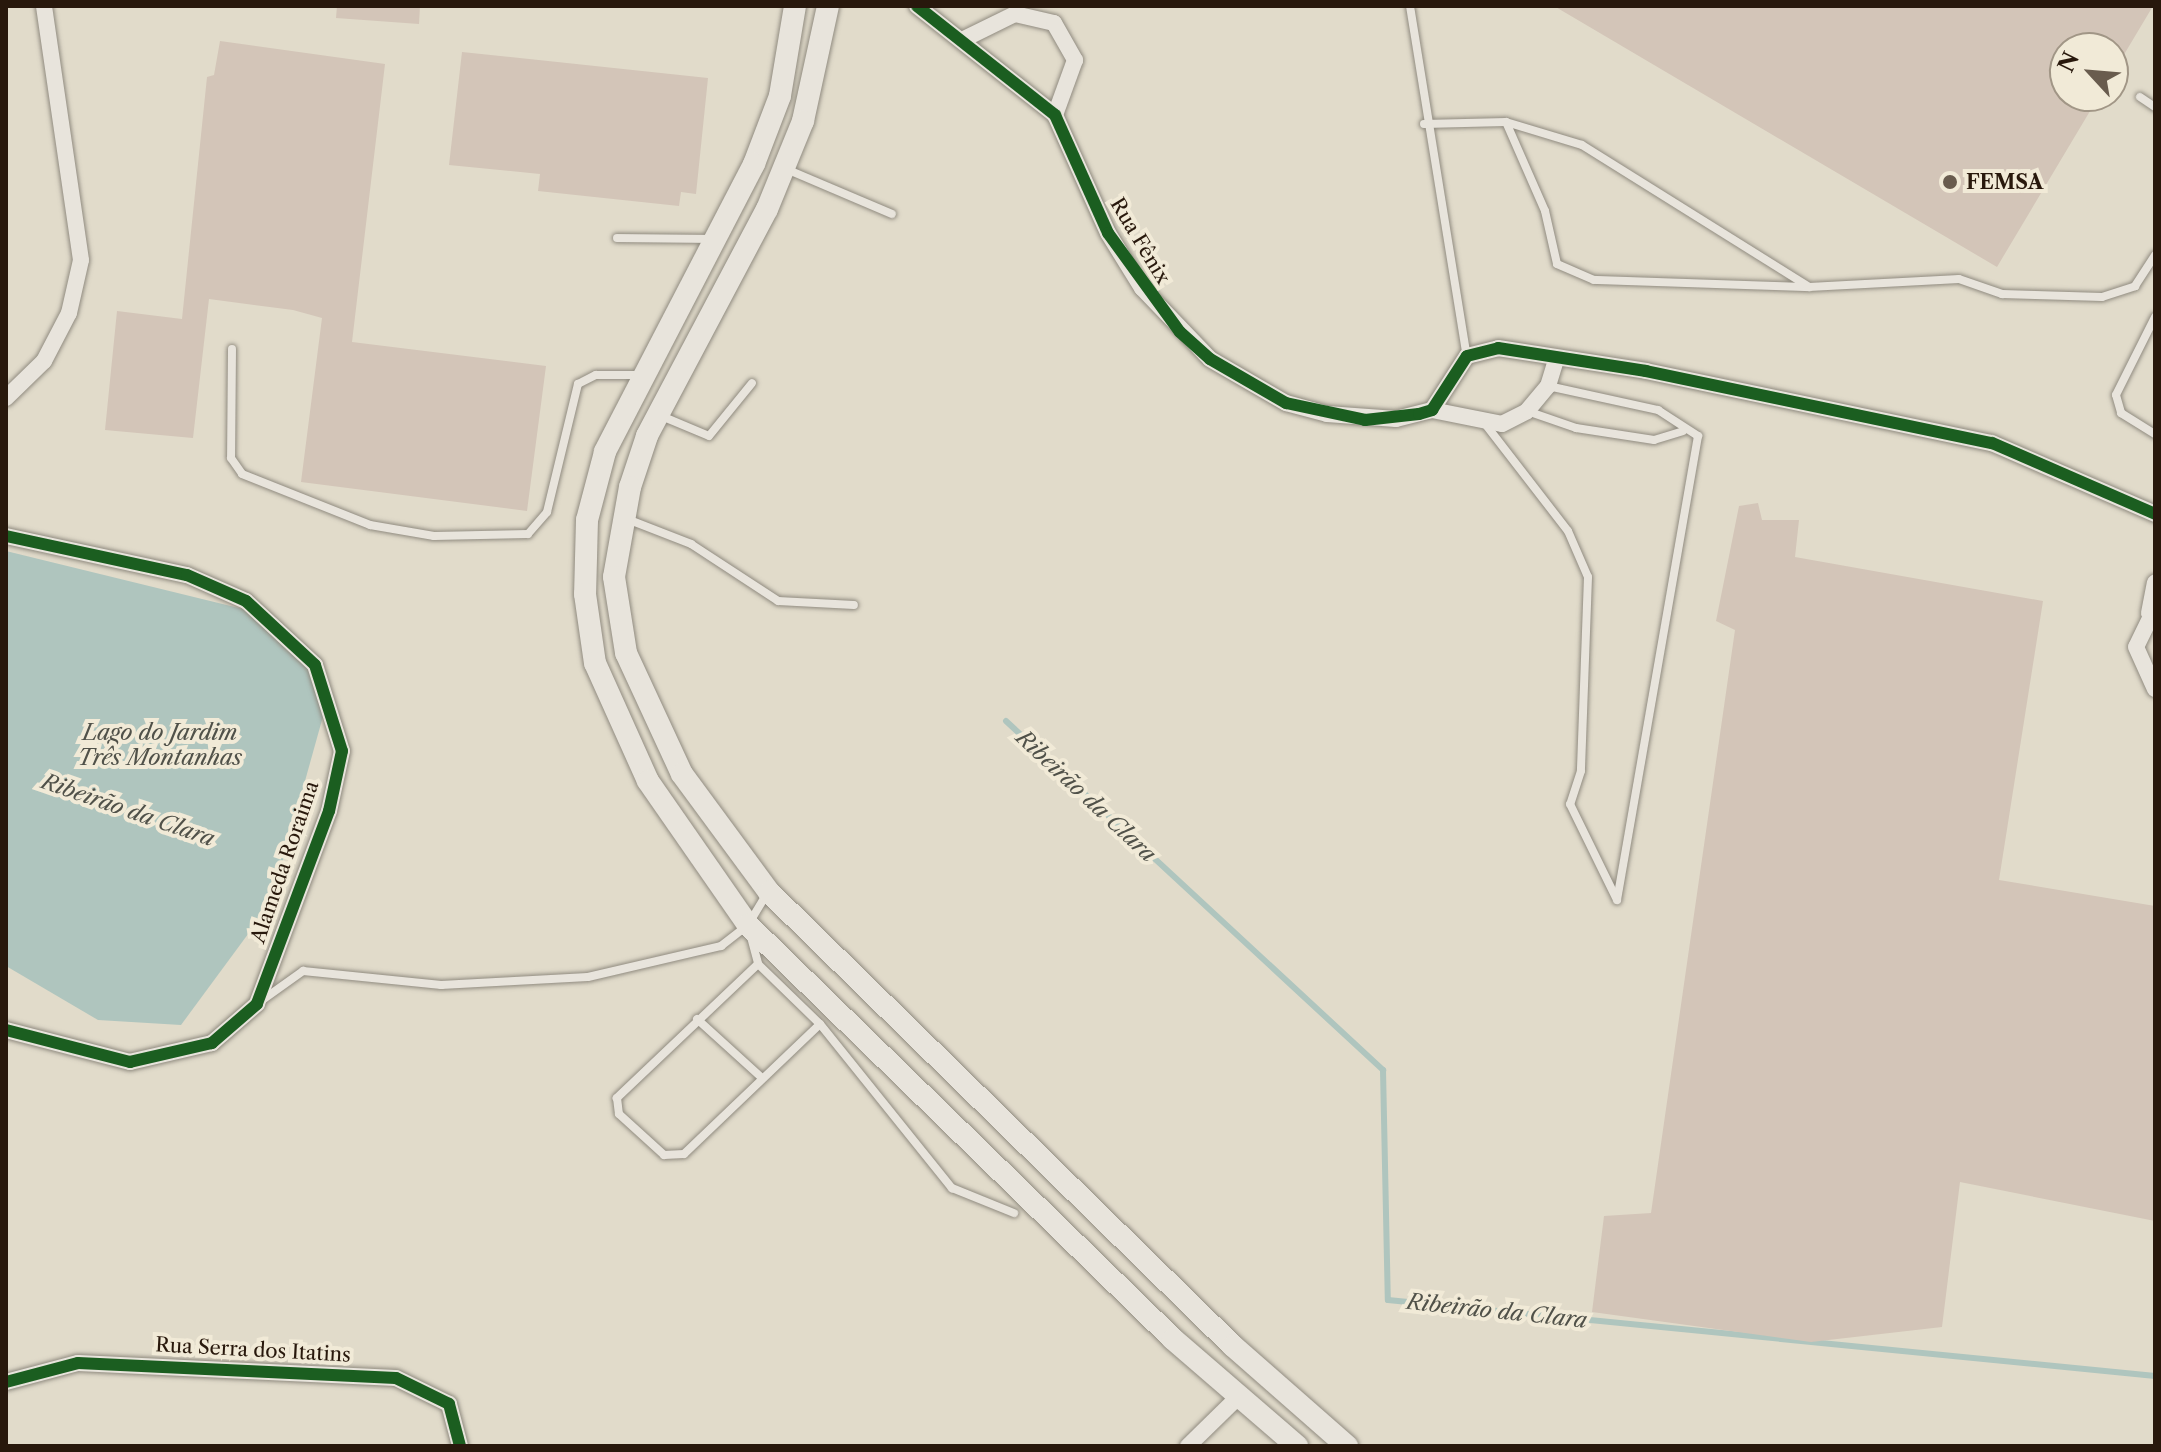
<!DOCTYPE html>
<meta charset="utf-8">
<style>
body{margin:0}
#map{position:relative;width:2161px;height:1452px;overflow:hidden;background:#e1dbca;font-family:"Libre Caslon Text",serif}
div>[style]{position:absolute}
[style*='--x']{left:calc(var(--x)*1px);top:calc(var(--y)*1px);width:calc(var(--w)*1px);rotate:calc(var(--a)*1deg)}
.water>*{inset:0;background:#afc5be}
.stream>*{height:6px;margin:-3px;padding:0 3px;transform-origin:3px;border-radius:3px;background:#afc5be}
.building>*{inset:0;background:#d3c5b8}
.roads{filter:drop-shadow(0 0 2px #908b80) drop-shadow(0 0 2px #908b80)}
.lane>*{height:8px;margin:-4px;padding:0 4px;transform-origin:4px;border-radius:4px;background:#e8e4dc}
.street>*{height:16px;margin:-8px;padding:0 8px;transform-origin:8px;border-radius:8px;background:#e8e4dc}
.secondary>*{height:22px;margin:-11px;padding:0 11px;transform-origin:11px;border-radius:11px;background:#e8e4dc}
.cycleway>*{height:12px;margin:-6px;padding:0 6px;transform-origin:6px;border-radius:6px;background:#1b5e20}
.dots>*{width:22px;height:22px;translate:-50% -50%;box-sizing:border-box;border:4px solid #f1ead7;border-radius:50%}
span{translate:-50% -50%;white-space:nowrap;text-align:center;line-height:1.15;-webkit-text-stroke:8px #f1ead7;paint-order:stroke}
.poi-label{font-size:20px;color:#28180c;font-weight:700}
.left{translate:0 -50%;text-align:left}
.street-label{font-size:20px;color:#28180c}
.water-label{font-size:22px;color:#505149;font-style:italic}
.frame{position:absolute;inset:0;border:8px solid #28180c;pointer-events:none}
.north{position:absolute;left:2049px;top:32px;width:80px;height:80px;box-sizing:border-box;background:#f1ead7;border:2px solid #a19686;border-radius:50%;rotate:296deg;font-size:22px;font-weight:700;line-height:32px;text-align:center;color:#28180c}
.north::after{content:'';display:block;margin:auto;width:28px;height:36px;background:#695c4e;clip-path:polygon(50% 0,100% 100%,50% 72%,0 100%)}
</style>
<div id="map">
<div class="water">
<div style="clip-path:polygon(6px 551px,247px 610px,303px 651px,327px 702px,271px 903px,181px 1025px,98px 1020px,6px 966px)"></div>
</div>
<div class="stream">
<div style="--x:1006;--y:721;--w:514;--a:42.79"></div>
<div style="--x:1383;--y:1070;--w:230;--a:88.8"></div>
<div style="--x:1388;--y:1300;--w:771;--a:5.66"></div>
</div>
<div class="building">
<div style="clip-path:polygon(337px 6px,420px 6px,419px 24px,336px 18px)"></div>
<div style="clip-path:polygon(1554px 6px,2153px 6px,2113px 73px,2113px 48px,2065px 48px,2065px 96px,2099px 96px,1997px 267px)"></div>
<div style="clip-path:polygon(220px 41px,385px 64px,352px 342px,546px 366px,527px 511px,301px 482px,322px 318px,293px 310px,209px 299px,193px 438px,105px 430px,117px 311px,182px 319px,207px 77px,214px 75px)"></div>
<div style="clip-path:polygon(462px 52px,708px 78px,696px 194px,681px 192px,679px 206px,538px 191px,540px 174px,449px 165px)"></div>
<div style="clip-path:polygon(1758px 503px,1762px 520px,1799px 520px,1795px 557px,2043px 601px,1999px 880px,2155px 906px,2155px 1221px,1960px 1182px,1942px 1327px,1811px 1342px,1592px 1312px,1604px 1216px,1651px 1213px,1735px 630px,1716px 621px,1739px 506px)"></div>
</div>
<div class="roads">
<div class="lane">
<div style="--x:1410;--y:6;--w:355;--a:80.8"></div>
<div style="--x:2140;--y:97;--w:18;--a:34"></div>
<div style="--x:1506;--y:122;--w:97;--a:66.3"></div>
<div style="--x:1545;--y:211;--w:54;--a:77.2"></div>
<div style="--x:1557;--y:264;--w:40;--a:23.4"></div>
<div style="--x:1594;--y:280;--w:214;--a:1.9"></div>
<div style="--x:1424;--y:124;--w:82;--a:-1.4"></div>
<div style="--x:1506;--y:122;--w:79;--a:16.8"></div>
<div style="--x:1582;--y:145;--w:268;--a:32"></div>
<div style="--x:1809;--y:287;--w:150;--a:-3.1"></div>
<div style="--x:1959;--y:279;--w:46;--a:19.2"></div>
<div style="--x:2002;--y:294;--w:100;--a:1.7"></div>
<div style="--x:2102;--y:297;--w:35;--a:-18"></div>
<div style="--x:2135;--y:286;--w:37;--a:-57"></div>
<div style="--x:786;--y:169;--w:115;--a:23"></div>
<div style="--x:617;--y:238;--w:96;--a:0.6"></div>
<div style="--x:2155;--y:317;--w:87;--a:116.6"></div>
<div style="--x:2116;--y:395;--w:19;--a:74"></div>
<div style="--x:2121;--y:413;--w:40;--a:32"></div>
<div style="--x:232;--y:349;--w:109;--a:90.5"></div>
<div style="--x:231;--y:458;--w:19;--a:55"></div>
<div style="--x:242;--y:474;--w:138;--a:21.7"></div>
<div style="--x:370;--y:525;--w:65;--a:9.8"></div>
<div style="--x:434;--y:536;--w:94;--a:-1.2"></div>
<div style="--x:528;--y:534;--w:29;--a:-49"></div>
<div style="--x:547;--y:512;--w:132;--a:-76.4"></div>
<div style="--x:578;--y:384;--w:20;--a:-27"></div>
<div style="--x:596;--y:375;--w:45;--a:0"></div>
<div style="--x:1548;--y:386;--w:113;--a:12.3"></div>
<div style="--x:1658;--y:410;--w:48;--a:33"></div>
<div style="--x:1698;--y:436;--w:471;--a:99.9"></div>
<div style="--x:1527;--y:411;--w:52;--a:19.1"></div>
<div style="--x:1576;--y:428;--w:79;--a:8.7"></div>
<div style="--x:1654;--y:440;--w:30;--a:-17"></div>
<div style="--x:659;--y:415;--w:54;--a:22.8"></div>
<div style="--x:709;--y:436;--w:68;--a:-50.9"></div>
<div style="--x:1486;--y:425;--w:134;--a:52.3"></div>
<div style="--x:1568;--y:531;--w:50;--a:66.5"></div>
<div style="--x:1588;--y:577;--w:194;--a:92.1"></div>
<div style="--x:1581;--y:771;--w:35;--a:108"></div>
<div style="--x:1570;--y:804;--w:107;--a:63.9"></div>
<div style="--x:627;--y:519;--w:69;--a:21.3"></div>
<div style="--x:691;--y:544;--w:104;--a:33.2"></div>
<div style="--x:778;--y:601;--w:76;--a:3"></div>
<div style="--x:751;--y:937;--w:28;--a:75"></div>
<div style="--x:758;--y:964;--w:86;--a:44.1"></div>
<div style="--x:820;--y:1024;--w:211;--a:51.2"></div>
<div style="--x:952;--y:1188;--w:67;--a:22"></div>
<div style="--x:758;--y:964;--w:195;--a:136.5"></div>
<div style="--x:617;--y:1098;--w:16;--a:83"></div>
<div style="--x:619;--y:1114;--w:61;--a:42.3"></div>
<div style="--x:664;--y:1155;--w:20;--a:-3"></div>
<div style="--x:684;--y:1154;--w:188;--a:-43.7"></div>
<div style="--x:261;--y:1001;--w:52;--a:-35.5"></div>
<div style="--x:303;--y:971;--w:139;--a:5.8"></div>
<div style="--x:441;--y:985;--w:147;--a:-3.1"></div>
<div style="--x:588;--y:977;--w:137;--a:-13.1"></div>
<div style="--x:721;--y:946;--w:34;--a:-38"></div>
<div style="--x:748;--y:925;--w:39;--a:-59"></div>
<div style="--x:697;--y:1019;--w:88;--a:42.2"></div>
</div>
<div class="street">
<div style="--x:917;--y:6;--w:176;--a:38.3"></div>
<div style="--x:1055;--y:115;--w:129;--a:65.8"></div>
<div style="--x:1108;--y:233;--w:65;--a:58.3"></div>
<div style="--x:1142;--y:288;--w:98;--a:46.2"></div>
<div style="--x:1210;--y:359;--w:88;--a:30.1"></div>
<div style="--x:1286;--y:403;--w:42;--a:15"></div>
<div style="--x:1327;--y:414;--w:69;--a:4.1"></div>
<div style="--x:1396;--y:419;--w:37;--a:-14"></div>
<div style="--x:964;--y:39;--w:57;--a:-26.1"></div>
<div style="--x:1015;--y:14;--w:40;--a:13"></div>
<div style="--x:1054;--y:23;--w:43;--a:60.4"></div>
<div style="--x:1075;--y:60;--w:59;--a:110"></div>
<div style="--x:6;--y:398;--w:53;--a:-44.2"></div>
<div style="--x:44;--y:361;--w:54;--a:-62.5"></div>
<div style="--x:69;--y:313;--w:54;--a:-77.2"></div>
<div style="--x:81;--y:260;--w:257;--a:-98.3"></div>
<div style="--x:1432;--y:410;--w:64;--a:-57.1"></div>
<div style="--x:1467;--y:356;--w:32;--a:-14"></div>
<div style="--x:1498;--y:348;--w:150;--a:8.8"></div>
<div style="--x:1646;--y:371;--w:353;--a:11.8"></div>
<div style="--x:1992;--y:443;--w:178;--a:23.5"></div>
<div style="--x:1432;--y:410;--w:71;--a:11.3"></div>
<div style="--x:1502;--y:424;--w:28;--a:-27"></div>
<div style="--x:1527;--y:411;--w:33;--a:-50"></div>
<div style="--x:1548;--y:386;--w:28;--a:-73"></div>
<div style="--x:6;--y:536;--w:185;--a:12.2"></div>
<div style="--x:187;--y:575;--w:64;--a:23.8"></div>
<div style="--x:246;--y:601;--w:94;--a:42.8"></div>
<div style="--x:315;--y:665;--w:90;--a:72.6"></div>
<div style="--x:342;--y:751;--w:61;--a:102.2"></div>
<div style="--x:329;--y:811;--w:206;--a:110.5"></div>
<div style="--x:257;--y:1004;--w:60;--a:139.1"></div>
<div style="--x:212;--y:1043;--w:84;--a:167"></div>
<div style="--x:130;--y:1062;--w:128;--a:-165.5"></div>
<div style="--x:2155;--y:608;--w:43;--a:116"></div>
<div style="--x:2136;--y:647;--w:46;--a:65.7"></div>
<div style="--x:2149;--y:613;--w:31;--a:-79"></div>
<div style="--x:6;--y:1382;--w:74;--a:-14.8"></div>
<div style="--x:78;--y:1363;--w:318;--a:2.7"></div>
<div style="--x:396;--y:1378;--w:59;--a:26.1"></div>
<div style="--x:449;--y:1404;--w:43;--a:75.3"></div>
<div style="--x:1188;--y:1446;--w:70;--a:-44.4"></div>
</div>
<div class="secondary">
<div style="--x:795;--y:6;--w:91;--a:99.5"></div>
<div style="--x:780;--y:96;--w:73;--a:110.9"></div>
<div style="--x:754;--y:164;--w:324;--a:117.4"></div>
<div style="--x:605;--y:452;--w:70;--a:104.8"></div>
<div style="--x:587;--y:520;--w:74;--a:91.5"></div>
<div style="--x:585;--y:594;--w:70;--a:81.8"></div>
<div style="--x:595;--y:663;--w:129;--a:65.8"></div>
<div style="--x:648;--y:781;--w:175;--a:55.2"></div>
<div style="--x:748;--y:925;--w:593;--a:44.25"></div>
<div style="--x:1173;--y:1339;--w:164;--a:40.8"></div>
<div style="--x:828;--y:6;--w:118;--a:102.3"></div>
<div style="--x:803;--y:121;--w:95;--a:112.2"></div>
<div style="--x:767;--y:209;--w:257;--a:117.9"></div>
<div style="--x:647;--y:436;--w:54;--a:108.4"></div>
<div style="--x:630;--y:487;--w:91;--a:100.1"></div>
<div style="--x:614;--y:577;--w:77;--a:81"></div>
<div style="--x:626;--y:653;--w:133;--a:65.2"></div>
<div style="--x:682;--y:774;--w:147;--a:53.6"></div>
<div style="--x:769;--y:892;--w:649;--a:44.38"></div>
<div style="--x:1233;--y:1346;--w:152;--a:41.3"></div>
</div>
</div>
<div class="cycleway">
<div style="--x:917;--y:6;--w:176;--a:38.3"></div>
<div style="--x:1055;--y:115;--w:129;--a:65.8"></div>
<div style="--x:1108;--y:233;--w:122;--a:54"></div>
<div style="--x:1180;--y:332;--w:40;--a:42"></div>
<div style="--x:1210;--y:359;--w:88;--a:30.1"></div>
<div style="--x:1286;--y:403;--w:81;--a:12.1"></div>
<div style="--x:1365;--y:420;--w:54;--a:-6.3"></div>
<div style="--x:1419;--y:414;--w:14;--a:-17"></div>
<div style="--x:1432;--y:410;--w:64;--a:-57.1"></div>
<div style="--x:1467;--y:356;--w:32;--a:-14"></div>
<div style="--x:1498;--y:348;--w:150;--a:8.8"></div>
<div style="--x:1646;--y:371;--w:353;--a:11.8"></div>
<div style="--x:1992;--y:443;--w:178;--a:23.5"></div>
<div style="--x:6;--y:536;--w:185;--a:12.2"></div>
<div style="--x:187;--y:575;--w:64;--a:23.8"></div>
<div style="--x:246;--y:601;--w:94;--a:42.8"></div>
<div style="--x:315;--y:665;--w:90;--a:72.6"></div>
<div style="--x:342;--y:751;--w:61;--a:102.2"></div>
<div style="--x:329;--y:811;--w:206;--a:110.5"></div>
<div style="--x:257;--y:1004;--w:60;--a:139.1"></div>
<div style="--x:212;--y:1043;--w:84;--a:167"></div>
<div style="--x:130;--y:1062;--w:128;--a:-165.5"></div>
<div style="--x:6;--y:1382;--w:74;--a:-14.8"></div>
<div style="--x:78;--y:1363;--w:318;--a:2.7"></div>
<div style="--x:396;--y:1378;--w:59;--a:26.1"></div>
<div style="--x:449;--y:1404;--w:43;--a:75.3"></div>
</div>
<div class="dots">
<div style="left:1950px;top:182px;background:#695c4e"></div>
</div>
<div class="poi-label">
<span class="left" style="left:1966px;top:182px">FEMSA</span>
</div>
<div class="street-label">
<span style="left:1140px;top:241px;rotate:59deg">Rua Fênix</span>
<span style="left:285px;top:862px;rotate:-71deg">Alameda Roraima</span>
<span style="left:253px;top:1350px;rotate:3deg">Rua Serra dos Itatins</span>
</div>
<div class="water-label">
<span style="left:160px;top:745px">Lago do Jardim<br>Três Montanhas</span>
<span style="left:1086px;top:796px;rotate:43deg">Ribeirão da Clara</span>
<span style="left:128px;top:810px;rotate:19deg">Ribeirão da Clara</span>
<span style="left:1497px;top:1311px;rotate:6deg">Ribeirão da Clara</span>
</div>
<div class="frame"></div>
<div class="north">N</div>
</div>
